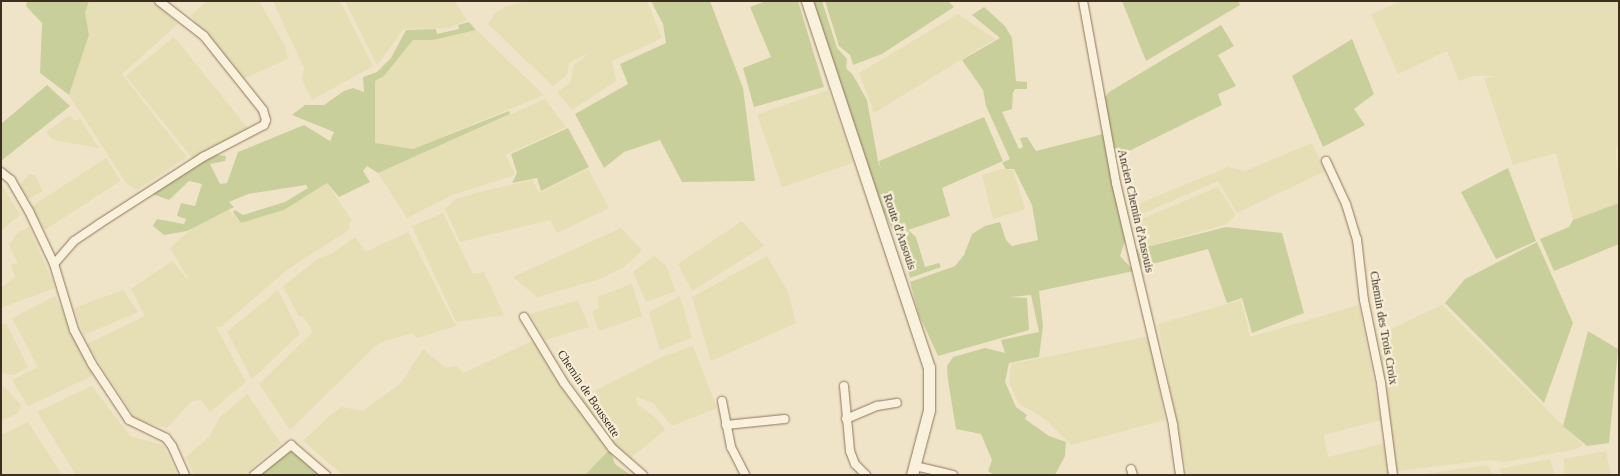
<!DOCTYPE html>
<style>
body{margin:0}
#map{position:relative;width:1620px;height:476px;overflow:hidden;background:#f0e4c8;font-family:"Times New Roman",serif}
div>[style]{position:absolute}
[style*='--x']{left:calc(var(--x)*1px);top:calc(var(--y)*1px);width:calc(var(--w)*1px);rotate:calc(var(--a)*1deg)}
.farmland>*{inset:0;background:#e6deb5;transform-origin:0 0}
.green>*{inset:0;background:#c9cf9b}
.roads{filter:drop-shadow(0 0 1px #8d765c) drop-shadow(0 0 1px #8d765c)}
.street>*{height:8px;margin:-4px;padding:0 4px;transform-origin:4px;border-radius:4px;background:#faf1dc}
.secondary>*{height:11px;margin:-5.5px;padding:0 5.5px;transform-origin:5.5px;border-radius:5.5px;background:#faf1dc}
span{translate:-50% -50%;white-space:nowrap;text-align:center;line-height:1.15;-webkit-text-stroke:4.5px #f7eed8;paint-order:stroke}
.street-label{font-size:12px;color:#3d2e20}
.frame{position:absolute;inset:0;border:2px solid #3d2e20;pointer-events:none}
</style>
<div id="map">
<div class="farmland">
<div style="clip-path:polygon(89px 1px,154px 1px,178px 24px,122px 74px,187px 157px,137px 190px,126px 183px,69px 95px,89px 35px,85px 13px)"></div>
<div style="clip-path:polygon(207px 1px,259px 1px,285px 46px,288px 59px,243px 79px,195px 23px,191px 15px)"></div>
<div style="clip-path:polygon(273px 1px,340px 1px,373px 66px,312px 100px,302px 79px,304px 68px)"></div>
<div style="clip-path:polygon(345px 1px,455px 1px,467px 20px,449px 28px,404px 29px,377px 65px)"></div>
<div style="clip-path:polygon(647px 1px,662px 38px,612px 61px,616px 81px,572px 110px,557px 92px,570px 83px,574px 65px,591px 52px,569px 63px,567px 75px,553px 86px,488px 24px,495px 13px,507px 6px,524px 2px)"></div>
<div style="clip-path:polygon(1402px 1px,1619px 1px,1619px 140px,1616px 151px,1619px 203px,1573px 220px,1556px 153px,1513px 165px,1484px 78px,1496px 76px,1473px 76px,1459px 81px,1447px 51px,1398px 74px,1371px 14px)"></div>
<div style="clip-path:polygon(958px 14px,995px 39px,874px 113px,859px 73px)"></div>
<div style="clip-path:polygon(476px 30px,544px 95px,413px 149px,374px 143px,375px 81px,384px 76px,413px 40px,433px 40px)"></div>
<div style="left:174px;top:37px;width:118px;height:62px;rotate:51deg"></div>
<div style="left:828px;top:90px;width:77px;height:75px;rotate:71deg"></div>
<div style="clip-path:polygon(545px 99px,566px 127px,506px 155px,515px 175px,452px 195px,407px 218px,378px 173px)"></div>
<div style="clip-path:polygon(70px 115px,74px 121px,80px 119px,99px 148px,53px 140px,46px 132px)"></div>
<div style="clip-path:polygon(1312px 143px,1325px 171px,1237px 213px,1218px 181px,1130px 219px,1128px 208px,1228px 167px,1245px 171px)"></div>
<div style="left:106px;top:158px;width:27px;height:90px;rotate:57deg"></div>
<div style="clip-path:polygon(588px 169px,609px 208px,557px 233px,550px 220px,460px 242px,445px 209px,454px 200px,476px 193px,532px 180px,540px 193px)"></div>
<div style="clip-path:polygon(1002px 169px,1013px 170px,1025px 209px,993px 219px,982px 175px)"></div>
<div style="clip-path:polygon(29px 174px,35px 175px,43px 191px,29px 199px,19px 186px)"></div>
<div style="clip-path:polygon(1px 183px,20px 215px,1px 231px)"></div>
<div style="clip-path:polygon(327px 183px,351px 219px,349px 230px,288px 269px,221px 327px,216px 327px,246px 382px,210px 412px,201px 400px,192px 401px,167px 428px,136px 420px,87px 344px,145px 316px,131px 289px,172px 261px,191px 283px,170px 248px,197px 224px,229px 210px,241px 223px,284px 210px)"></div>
<div style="clip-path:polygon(1218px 187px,1236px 215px,1227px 224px,1140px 249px,1132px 223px)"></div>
<div style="clip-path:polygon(443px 213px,473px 274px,484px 272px,504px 315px,456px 322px,412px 226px)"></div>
<div style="clip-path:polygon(742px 221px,764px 246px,692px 291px,678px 264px)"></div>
<div style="clip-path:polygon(29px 227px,55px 288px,1px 308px,1px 288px,15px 277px,11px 265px,18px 263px,9px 245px,17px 233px)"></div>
<div style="clip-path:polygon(621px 228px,642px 250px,624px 267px,597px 280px,537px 297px,513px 277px)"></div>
<div style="clip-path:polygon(408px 232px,456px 326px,417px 338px,412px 333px,379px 343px,290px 430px,259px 384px,313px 332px,303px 316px,299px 317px,283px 286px,316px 260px,333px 253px,355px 237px,366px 252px)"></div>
<div style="clip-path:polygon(654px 256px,666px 266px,676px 291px,646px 302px,633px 272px)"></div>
<div style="clip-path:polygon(767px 256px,788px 292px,796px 323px,711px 361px,692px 297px)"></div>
<div style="clip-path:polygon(632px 284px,642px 316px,599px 331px,592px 312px,599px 308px,597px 297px)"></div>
<div style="clip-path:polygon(123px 290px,138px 312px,84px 335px,74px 308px)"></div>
<div style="clip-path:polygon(278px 290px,300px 334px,252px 379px,227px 332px)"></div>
<div style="clip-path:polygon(55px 296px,94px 375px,28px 406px,12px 380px,38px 367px,12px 318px)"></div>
<div style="clip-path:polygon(680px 296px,692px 338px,660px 350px,649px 312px)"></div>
<div style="clip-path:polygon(578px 300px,589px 327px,545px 340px,530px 314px)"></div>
<div style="clip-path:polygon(1241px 300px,1250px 337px,1359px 305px,1381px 420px,1324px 435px,1328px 457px,1385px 443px,1388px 475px,1187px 475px,1158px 324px)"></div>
<div style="clip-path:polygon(1442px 305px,1583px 445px,1573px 450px,1503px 462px,1490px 460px,1397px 471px,1378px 335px)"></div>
<div style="clip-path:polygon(6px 323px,28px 367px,14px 375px,1px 373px,1px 325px)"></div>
<div style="clip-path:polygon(1150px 336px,1165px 420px,1071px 445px,1044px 418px,1019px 404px,1009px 382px,1011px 364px)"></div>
<div style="clip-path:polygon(536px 339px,610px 449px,585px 475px,343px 475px,303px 441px,334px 412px,342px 407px,363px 411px,402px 382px,423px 349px,446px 368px,456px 366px,464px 373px)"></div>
<div style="clip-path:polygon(693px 346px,717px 408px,672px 426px,654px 404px,636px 396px,637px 404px,655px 417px,665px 430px,627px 461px,578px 399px,662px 357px)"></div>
<div style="clip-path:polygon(3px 385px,21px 405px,18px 413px,1px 421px)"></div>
<div style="clip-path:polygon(92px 386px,130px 436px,163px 445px,177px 475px,76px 475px,37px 412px)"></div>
<div style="clip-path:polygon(247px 394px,281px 443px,244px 475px,194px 475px,186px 457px,210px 436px,219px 418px)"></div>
<div style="clip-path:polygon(28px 422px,62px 475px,1px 475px,1px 435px)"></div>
<div style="clip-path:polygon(1606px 451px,1611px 475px,1564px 475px,1564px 459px)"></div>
<div style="clip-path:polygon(1550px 459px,1555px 475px,1503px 475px,1499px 469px)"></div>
<div style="clip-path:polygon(1487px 465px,1494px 475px,1419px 475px)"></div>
</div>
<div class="green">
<div style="clip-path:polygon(27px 1px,89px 1px,85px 13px,89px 35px,69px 95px,40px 73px,42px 23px,26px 6px)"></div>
<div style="clip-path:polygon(651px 1px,710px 1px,743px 88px,755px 181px,682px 182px,660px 140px,624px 152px,604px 168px,575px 114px,628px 84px,620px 64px,666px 43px,663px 24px)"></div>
<div style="clip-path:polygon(766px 1px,798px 1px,824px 87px,754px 107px,743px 68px,771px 57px,750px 7px)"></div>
<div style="clip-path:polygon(812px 1px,822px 1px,837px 48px,847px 59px,846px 68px,853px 75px,867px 100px,878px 161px,881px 169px,879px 161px,984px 117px,1003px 161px,942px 188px,950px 216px,908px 230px,916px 237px,925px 267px,939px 263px,941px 267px,910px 278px,905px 257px,878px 199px)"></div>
<div style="clip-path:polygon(825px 1px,948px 1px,954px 7px,882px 54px,853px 65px,850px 55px,839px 46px)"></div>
<div style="clip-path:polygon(1122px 1px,1238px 1px,1240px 5px,1146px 61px)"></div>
<div style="clip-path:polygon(984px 7px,1005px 26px,1012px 38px,1016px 81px,1027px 82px,1027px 89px,1015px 89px,1013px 93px,1012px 109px,1002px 112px,1019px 149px,1023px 147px,1020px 138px,1027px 137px,1036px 151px,1103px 134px,1125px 241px,1120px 256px,1134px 271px,1039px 291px,1043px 326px,1039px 357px,1009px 363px,1005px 382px,1016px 407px,1027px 415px,1025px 419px,1049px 436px,1066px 442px,1065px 456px,1055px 475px,994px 475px,988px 471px,992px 460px,981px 434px,956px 429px,948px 380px,947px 366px,953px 357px,985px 348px,1005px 353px,1001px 340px,1039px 332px,1031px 295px,1010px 297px,1027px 298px,1029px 330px,938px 356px,919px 315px,910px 282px,955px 266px,964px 255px,972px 234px,985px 226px,1000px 222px,1006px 240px,1012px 246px,1038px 240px,1032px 205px,1014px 169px,1006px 169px,1002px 163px,1010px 159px,986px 106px,983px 90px,962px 60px,1000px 38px,972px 15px)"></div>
<div style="clip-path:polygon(469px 22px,476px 30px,433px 40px,413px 40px,384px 76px,375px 81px,375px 143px,413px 149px,509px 111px,510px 114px,378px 173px,367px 166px,363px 171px,370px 182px,339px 197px,327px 183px,284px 210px,241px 223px,233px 212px,235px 210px,243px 215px,285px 202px,308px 188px,306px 185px,248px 194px,229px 202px,234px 207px,187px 231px,164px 235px,153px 226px,157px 219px,184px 224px,186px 219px,177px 216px,181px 203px,195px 206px,202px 184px,189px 181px,169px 200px,152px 194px,201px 162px,216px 155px,226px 156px,225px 161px,210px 164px,220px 184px,227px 183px,238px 152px,304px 125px,330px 141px,334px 132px,292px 115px,305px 105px,324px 105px,344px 91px,353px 88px,364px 92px,363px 77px,377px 72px,391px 58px,406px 30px,436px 29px,437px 34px,459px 29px,458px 25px)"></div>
<div style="clip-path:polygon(1221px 25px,1234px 46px,1218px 55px,1236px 86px,1218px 94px,1222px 105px,1115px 158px,1103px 100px,1109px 92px)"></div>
<div style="clip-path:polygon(1352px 39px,1374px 94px,1354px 109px,1365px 125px,1323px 147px,1292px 76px)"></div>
<div style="clip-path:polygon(47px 85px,70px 106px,1px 161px,1px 124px)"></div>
<div style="clip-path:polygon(568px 128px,589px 167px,541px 191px,537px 178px,512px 183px,517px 173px,511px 154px)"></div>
<div style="clip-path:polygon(1508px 168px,1536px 241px,1496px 259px,1461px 192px)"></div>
<div style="clip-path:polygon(1619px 203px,1619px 244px,1554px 271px,1540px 239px,1569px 227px,1573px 220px)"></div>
<div style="clip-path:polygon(1226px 227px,1282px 233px,1304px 313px,1252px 333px,1242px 298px,1227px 303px,1208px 249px,1138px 268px,1135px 250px)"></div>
<div style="clip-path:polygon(1537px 242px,1573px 323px,1544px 403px,1445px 303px,1465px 279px)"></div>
<div style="clip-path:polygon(1588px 331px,1618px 349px,1609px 443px,1587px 446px,1563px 426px)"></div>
<div style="clip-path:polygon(610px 449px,615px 464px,631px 475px,585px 475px)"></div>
<div style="clip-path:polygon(284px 452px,295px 452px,319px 475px,258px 475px)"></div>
</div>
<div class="roads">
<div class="street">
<div style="--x:1083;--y:1;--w:185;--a:79.7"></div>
<div style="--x:1116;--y:183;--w:249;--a:76.7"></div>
<div style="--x:1173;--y:425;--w:50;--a:82"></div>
<div style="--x:1326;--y:161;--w:47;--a:65.1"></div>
<div style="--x:1346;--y:204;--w:37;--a:73"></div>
<div style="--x:1357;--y:239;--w:61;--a:83.5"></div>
<div style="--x:1364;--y:300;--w:85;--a:78.4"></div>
<div style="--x:1381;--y:383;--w:93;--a:82.6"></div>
<div style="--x:1;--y:172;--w:13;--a:39"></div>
<div style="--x:11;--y:180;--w:36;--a:60"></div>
<div style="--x:29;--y:211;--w:59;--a:64.7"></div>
<div style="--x:54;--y:264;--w:69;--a:73.1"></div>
<div style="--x:74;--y:330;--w:38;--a:62"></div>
<div style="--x:92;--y:364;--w:67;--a:56.5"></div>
<div style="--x:129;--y:420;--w:41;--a:25.9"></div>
<div style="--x:166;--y:438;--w:10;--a:53"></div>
<div style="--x:172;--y:446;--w:32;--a:66"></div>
<div style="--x:54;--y:264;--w:30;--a:-49"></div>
<div style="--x:74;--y:241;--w:30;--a:-34"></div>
<div style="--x:99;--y:224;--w:124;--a:-32.8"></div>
<div style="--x:203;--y:157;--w:69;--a:-27.7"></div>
<div style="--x:264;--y:125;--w:5;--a:-68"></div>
<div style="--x:266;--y:120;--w:10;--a:-107"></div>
<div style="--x:263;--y:110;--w:95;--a:-128.6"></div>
<div style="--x:204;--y:36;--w:57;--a:-142.1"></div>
<div style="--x:524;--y:317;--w:77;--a:58.8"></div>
<div style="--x:564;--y:383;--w:81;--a:53.6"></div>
<div style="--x:612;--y:448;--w:41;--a:41.1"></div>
<div style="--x:844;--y:386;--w:65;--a:84.7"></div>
<div style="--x:850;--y:451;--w:14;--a:69"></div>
<div style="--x:855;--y:464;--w:16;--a:45"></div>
<div style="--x:722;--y:401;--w:47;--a:78.9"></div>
<div style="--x:731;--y:447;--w:31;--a:63"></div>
<div style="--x:846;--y:419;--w:34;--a:-23"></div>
<div style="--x:877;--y:406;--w:20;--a:-9"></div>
<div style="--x:726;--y:425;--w:59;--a:-5.8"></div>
<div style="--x:915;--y:466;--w:39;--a:13"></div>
<div style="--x:1131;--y:469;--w:6;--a:72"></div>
<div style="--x:254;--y:475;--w:48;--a:-39"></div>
<div style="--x:291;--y:445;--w:46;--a:40.6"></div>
</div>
<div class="secondary">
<div style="--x:807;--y:1;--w:386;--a:71.6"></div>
<div style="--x:929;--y:367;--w:43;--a:90"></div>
<div style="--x:929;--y:410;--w:67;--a:104.7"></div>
</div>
</div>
<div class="street-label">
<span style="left:1135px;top:211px;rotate:77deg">Ancien Chemin d'Ansouis</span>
<span style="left:899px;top:232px;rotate:71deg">Route d'Ansouis</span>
<span style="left:1383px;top:328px;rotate:80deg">Chemin des Trois Croix</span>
<span style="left:588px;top:394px;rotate:56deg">Chemin de Boussette</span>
</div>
<div class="frame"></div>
</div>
